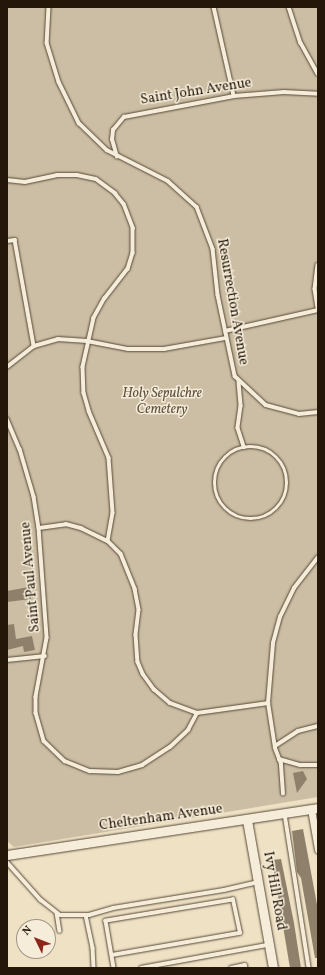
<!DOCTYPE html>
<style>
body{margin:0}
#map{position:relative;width:325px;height:975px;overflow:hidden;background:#efe1c4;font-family:Vollkorn,serif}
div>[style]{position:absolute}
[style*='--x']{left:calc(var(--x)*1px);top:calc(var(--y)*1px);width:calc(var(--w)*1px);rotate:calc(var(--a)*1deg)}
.green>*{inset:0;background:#ccbea4}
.building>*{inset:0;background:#8e806a}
.roads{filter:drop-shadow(0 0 1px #574937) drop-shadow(0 0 1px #574937)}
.lane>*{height:3.5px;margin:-1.75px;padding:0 1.75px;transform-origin:1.75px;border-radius:1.75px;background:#f5ecd9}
.lane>.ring{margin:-1.75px;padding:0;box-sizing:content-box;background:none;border:3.5px solid #f5ecd9;border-radius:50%}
.street>*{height:7px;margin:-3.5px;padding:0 3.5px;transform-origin:3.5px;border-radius:3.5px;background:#f5ecd9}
.secondary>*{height:9px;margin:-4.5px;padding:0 4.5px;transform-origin:4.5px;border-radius:4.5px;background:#f5ecd9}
span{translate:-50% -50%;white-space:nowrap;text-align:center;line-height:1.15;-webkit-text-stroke:3px #f5ecd9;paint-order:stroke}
.street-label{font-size:14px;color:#241608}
.park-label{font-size:14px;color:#5f513f;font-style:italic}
.frame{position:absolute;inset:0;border:8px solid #241608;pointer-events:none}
.north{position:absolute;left:16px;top:919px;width:40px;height:40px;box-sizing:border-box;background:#f5ecd9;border:1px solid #a19685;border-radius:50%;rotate:313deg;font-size:11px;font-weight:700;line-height:16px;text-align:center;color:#241608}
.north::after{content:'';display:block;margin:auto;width:14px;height:18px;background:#8f2418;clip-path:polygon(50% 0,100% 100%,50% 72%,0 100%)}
</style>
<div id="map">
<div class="green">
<div style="clip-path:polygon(7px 7px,318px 7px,318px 797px,14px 847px,8px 842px)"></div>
</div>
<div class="building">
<div style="clip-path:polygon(29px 587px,31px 599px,7px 602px,7px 591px)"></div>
<div style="clip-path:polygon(14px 624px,16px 639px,32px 636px,35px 650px,24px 652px,23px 646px,7px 650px,7px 625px)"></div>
<div style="clip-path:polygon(303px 771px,307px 779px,297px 793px,293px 773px)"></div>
<div style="clip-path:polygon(303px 829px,318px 910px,318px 958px,315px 958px,301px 878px,297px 872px,292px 831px)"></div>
<div style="clip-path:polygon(281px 859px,294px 923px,301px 968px,290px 968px,272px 860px)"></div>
</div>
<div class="roads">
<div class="lane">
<div style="--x:49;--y:7;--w:36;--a:93"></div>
<div style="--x:47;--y:43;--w:41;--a:72.9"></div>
<div style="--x:59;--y:82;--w:46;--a:64"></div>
<div style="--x:79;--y:123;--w:39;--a:44"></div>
<div style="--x:107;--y:150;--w:68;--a:26.9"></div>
<div style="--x:168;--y:181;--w:39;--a:42"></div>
<div style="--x:197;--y:207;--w:45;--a:69.1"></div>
<div style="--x:213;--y:249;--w:46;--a:83.8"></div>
<div style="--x:218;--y:295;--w:83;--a:78.1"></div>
<div style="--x:235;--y:376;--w:42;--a:43.1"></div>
<div style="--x:266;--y:405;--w:34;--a:15"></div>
<div style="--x:299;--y:414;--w:19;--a:-6"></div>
<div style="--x:214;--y:7;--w:91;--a:77.3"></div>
<div style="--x:289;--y:7;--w:38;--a:72"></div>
<div style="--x:301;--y:43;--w:35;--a:61"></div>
<div style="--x:117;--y:157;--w:18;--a:-106"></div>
<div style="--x:112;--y:140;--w:10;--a:-84"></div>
<div style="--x:113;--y:130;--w:17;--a:-50"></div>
<div style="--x:124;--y:117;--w:112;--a:-10.8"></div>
<div style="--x:234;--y:96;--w:50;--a:-4.6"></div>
<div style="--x:284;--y:92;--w:34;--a:3"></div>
<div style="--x:7;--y:180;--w:18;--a:6"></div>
<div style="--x:25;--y:182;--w:33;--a:-12"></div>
<div style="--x:57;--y:175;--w:20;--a:0"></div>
<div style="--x:77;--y:175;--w:19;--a:12"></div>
<div style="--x:96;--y:179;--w:24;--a:36"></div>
<div style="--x:115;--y:193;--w:14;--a:51"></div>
<div style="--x:124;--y:204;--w:26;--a:69"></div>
<div style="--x:133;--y:228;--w:25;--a:90"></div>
<div style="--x:133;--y:253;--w:17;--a:107"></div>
<div style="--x:128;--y:269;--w:37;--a:128"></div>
<div style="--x:105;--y:298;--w:23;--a:119"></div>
<div style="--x:94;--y:318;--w:50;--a:102.7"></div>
<div style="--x:83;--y:367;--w:26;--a:88"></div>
<div style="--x:84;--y:393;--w:19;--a:74"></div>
<div style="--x:89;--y:411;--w:51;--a:66.9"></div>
<div style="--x:109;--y:458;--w:55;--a:85.8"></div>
<div style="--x:113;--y:513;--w:28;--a:100"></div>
<div style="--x:7;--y:241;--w:8;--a:-7"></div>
<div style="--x:15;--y:240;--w:108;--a:79.8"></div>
<div style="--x:318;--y:265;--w:24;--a:97"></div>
<div style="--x:315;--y:289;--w:19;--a:81"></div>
<div style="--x:225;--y:331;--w:95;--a:-12.7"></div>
<div style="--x:7;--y:367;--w:34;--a:-38"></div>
<div style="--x:34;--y:346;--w:25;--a:-16"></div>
<div style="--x:58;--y:339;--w:29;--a:4"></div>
<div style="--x:87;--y:341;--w:42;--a:11"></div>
<div style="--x:128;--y:349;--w:36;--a:0"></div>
<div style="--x:164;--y:349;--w:63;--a:-10.1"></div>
<div style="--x:239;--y:382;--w:24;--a:85"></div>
<div style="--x:241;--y:406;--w:22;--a:98"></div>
<div style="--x:238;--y:428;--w:20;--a:72"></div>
<div style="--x:7;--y:419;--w:33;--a:67"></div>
<div style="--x:20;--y:449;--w:50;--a:73.7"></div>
<div style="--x:34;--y:497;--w:31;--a:81"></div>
<div style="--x:39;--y:528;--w:110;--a:85.8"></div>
<div style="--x:47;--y:638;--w:60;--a:100.6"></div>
<div style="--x:36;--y:697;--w:16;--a:90"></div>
<div style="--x:36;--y:713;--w:29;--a:74"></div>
<div style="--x:44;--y:741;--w:29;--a:44"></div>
<div style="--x:65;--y:761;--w:27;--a:22"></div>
<div style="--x:90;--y:771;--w:28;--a:2"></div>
<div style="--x:118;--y:772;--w:25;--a:-16"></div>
<div style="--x:142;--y:765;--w:33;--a:-33"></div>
<div style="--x:170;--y:747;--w:25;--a:-43"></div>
<div style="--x:188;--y:730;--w:19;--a:-62"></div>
<div class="ring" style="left:215px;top:447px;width:68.5px;height:68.5px"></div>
<div style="--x:39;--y:528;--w:27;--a:-8"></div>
<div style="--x:66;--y:524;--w:16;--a:15"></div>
<div style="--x:81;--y:528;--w:30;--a:26"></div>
<div style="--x:108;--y:541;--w:18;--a:45"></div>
<div style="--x:121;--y:554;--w:38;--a:68"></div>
<div style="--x:135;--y:589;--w:21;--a:79"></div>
<div style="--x:139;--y:610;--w:25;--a:97"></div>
<div style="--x:136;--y:635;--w:27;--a:86"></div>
<div style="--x:138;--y:662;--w:13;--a:67"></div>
<div style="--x:143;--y:674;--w:19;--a:54"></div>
<div style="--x:154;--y:689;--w:21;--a:41"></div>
<div style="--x:170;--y:703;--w:29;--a:20"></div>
<div style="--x:197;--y:713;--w:72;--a:-8"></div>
<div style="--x:7;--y:660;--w:38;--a:-6"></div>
<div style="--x:275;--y:746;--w:27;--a:-33"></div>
<div style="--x:298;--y:731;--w:21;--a:-14"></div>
<div style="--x:279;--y:759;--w:22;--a:16"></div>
<div style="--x:300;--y:765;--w:18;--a:0"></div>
<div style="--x:283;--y:794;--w:30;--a:-94"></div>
<div style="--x:281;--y:764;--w:17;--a:-111"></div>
<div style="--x:275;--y:748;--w:46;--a:-98.8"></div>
<div style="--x:268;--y:703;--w:60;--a:-85.2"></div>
<div style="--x:273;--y:643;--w:27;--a:-75"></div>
<div style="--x:280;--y:617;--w:32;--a:-64"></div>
<div style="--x:294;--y:588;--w:39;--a:-52"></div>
<div style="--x:285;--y:814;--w:156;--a:81.1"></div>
<div style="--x:7;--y:862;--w:51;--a:48.2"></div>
<div style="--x:41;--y:900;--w:24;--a:38"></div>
<div style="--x:60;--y:915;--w:29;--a:0"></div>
<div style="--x:89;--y:915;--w:25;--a:-16"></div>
<div style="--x:113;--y:908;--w:112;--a:-9.2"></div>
<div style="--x:224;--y:890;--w:35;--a:-13"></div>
<div style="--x:57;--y:913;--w:18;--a:81"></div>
<div style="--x:86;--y:915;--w:34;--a:78"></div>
<div style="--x:93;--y:948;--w:20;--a:87"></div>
<div style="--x:112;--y:955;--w:130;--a:-9.8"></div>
<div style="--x:240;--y:933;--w:34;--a:-102"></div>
<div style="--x:233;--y:900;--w:129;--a:170.6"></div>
<div style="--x:106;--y:921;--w:48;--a:80.3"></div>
<div style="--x:141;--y:968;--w:129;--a:-10.3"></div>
<div style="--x:231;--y:968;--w:14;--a:-12"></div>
<div style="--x:245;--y:965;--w:3;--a:72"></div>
</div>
<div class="street">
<div style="--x:311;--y:809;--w:41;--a:80.1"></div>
</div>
<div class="secondary">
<div style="--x:247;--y:820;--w:150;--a:80"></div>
<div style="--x:7;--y:855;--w:315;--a:-8.6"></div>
</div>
</div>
<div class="street-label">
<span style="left:196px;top:92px;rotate:-9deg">Saint John Avenue</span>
<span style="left:232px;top:302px;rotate:80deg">Resurrection Avenue</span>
<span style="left:31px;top:577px;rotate:-95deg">Saint Paul Avenue</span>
<span style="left:161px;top:818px;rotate:-8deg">Cheltenham Avenue</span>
<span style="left:274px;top:891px;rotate:80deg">Ivy Hill Road</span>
</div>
<div class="park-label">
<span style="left:162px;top:402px">Holy Sepulchre<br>Cemetery</span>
</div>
<div class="frame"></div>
<div class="north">N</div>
</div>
